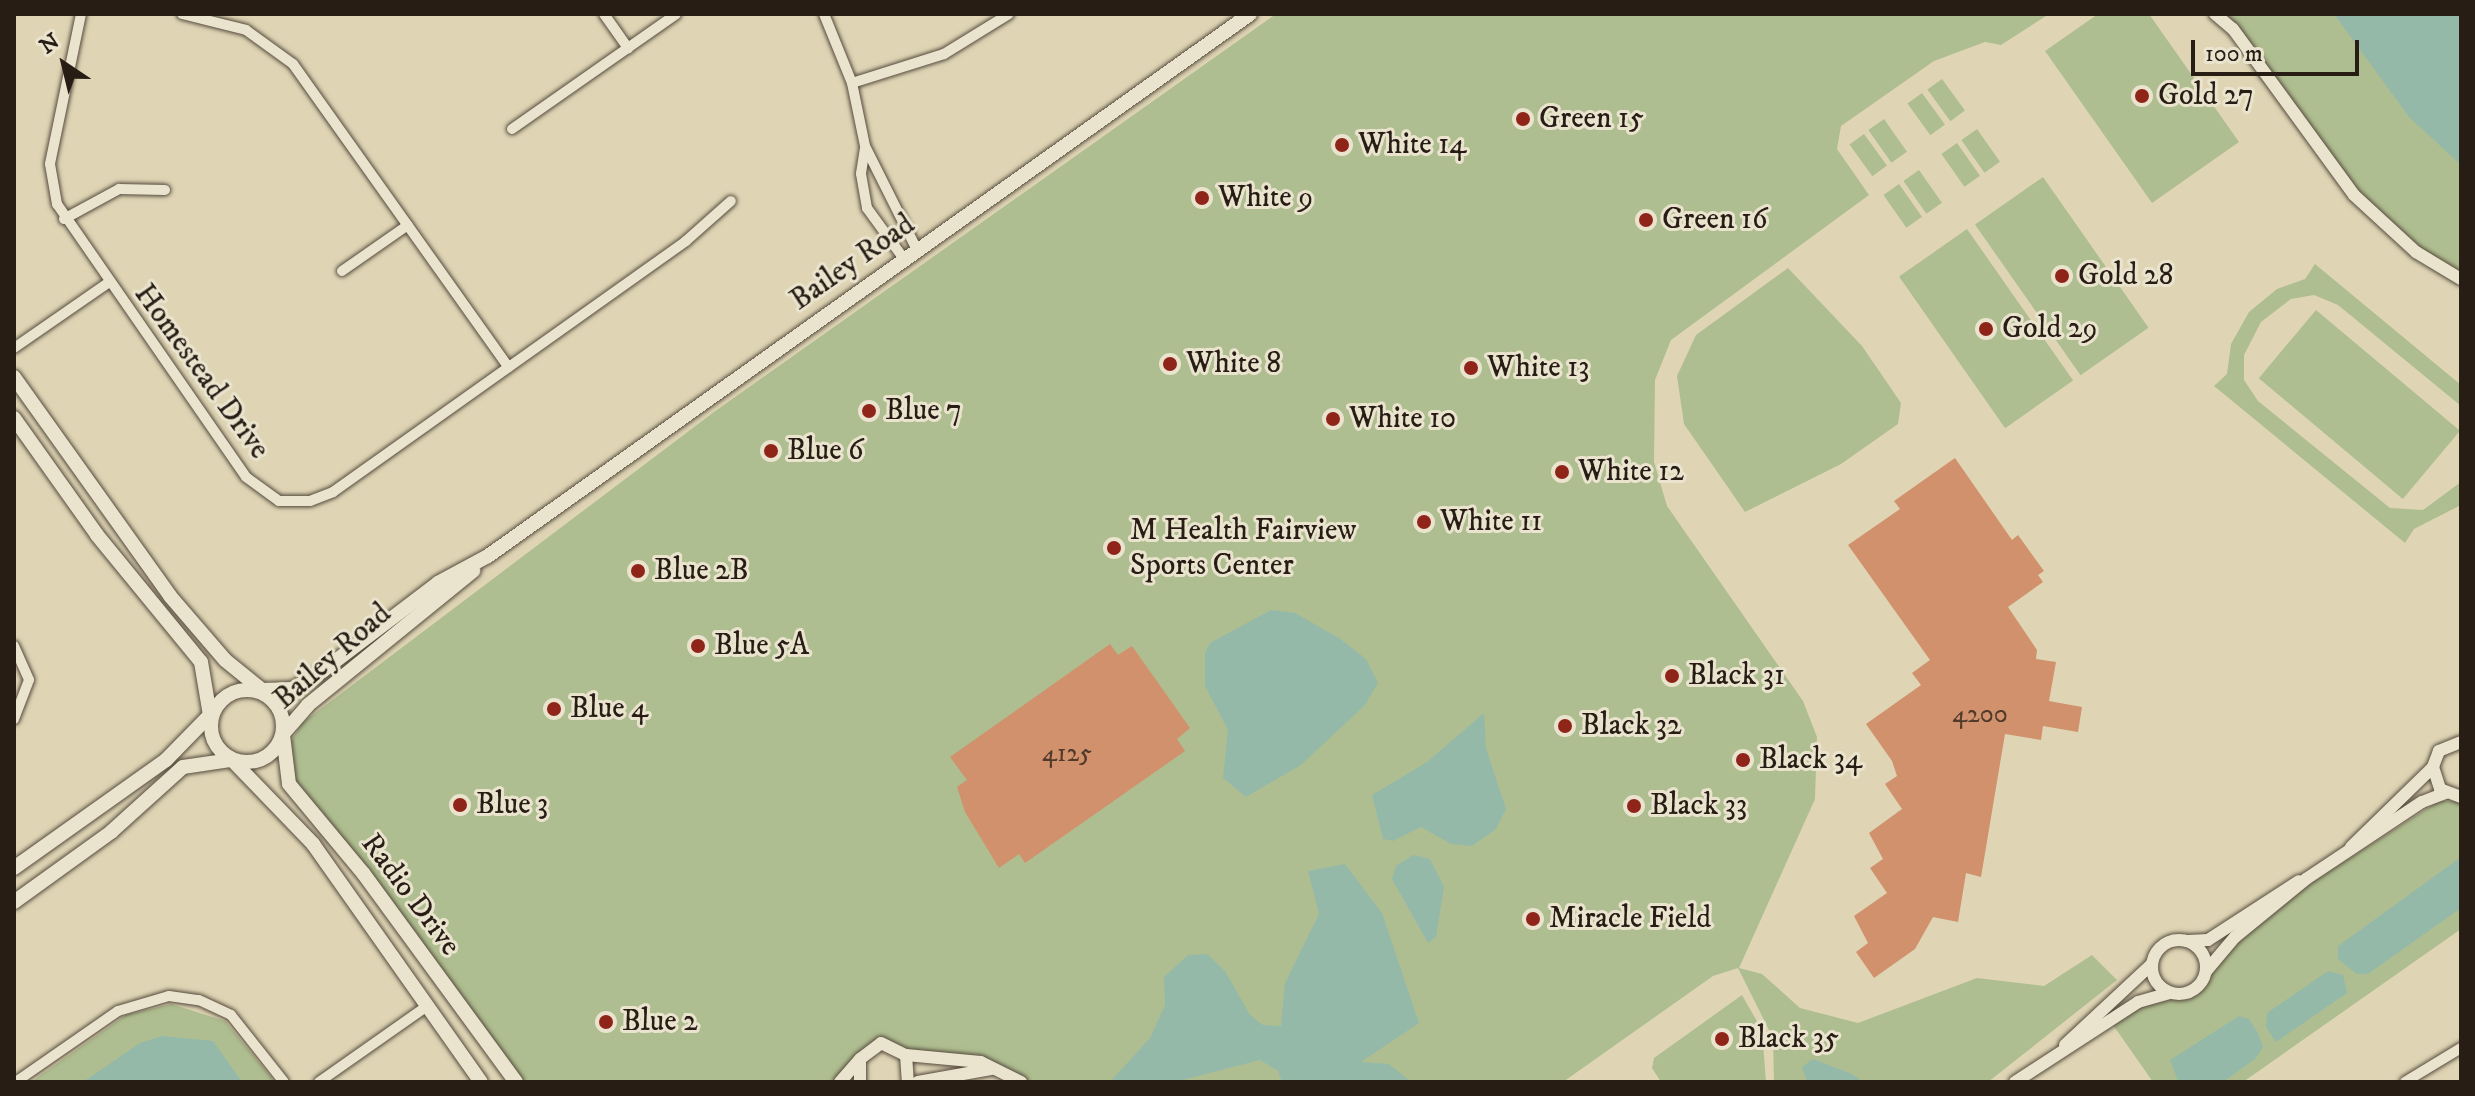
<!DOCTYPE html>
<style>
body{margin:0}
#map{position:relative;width:2475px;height:1096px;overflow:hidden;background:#dfd5b5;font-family:"IM FELL DW Pica",serif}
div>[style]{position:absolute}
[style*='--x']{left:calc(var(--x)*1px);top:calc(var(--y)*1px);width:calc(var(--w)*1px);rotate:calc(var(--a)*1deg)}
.green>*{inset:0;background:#afbe90;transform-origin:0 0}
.water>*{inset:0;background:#94b9a9}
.building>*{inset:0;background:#d0916c}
.roads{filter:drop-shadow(0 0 2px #564b3d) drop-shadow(0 0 2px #564b3d)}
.minor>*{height:10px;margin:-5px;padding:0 5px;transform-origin:5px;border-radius:5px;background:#eae4cf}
.tertiary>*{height:12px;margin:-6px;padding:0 6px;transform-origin:6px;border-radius:6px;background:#eae4cf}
.tertiary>.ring{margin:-6px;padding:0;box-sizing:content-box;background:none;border:12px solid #eae4cf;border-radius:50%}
.secondary>*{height:14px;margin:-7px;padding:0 7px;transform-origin:7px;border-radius:7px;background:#eae4cf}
.secondary>.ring{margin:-7px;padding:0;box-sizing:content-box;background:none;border:14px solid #eae4cf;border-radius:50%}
.dots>*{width:22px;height:22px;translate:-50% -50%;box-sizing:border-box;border:4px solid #eae4cf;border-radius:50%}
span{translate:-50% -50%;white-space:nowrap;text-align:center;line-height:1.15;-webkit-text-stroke:6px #eae4cf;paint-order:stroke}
.number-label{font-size:26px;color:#523a2b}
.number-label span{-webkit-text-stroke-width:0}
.poi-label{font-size:30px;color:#281d15}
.left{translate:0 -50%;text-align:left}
.street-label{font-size:30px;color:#281d15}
.frame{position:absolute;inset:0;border:16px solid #281d15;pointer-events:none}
.north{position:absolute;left:24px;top:24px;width:80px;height:80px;-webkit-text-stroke:6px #eae4cf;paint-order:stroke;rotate:325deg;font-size:22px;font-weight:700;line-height:32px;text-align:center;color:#281d15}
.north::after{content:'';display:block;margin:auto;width:28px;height:36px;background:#281d15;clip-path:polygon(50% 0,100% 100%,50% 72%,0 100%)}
.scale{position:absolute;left:2191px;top:40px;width:168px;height:36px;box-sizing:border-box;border:4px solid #281d15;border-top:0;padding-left:10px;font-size:24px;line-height:28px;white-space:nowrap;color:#281d15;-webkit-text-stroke:6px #eae4cf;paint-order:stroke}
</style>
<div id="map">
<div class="green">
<div style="clip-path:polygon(1276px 14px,2049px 14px,2001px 45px,1985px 42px,1934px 61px,1841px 126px,1837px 149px,1869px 195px,1671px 340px,1655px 380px,1654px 462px,1667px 506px,1803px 701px,1817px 737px,1815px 799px,1739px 968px,1762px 974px,1800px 1008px,1858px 1023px,1977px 978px,2044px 986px,2092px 955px,2117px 980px,1988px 1082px,1774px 1082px,1773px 1038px,1738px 968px,1713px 976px,1563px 1082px,1021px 1082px,889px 1044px,840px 1082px,516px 1082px,294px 791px,282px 757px,302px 723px,714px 412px)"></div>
<div style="clip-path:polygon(2098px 14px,2149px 14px,2239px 142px,2152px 203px,2045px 51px)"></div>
<div style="clip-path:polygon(2228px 14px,2461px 14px,2461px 279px,2376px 219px,2233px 29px)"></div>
<div style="left:1942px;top:79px;width:39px;height:18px;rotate:54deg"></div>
<div style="left:1922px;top:93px;width:39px;height:18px;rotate:54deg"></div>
<div style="left:1884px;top:119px;width:40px;height:19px;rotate:55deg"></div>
<div style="left:1977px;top:129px;width:40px;height:19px;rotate:55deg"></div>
<div style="left:1864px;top:134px;width:39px;height:18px;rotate:54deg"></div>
<div style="left:1957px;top:143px;width:40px;height:19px;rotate:55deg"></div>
<div style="left:1919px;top:170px;width:40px;height:19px;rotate:55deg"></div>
<div style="left:2043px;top:177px;width:184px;height:83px;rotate:55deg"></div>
<div style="left:1899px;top:184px;width:40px;height:19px;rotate:55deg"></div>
<div style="left:1967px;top:229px;width:185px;height:83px;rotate:55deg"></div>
<div style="clip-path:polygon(2315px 264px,2461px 385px,2461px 406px,2338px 305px,2314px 295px,2291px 299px,2261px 322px,2244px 355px,2244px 380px,2258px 401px,2390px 508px,2423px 510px,2461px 482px,2461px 505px,2414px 529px,2405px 543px,2214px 386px,2227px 374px,2231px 344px,2249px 312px,2277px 289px,2305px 279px)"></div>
<div style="clip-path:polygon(1788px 268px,1862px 346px,1901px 403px,1898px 424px,1841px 464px,1745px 512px,1684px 424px,1677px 376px,1696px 335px)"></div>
<div style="left:2316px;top:310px;width:188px;height:89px;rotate:40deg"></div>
<div style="clip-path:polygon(2439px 801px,2461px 801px,2461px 929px,2243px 1082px,2153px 1082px,2113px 1025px,2137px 1007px,2195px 994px,2235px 942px,2300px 890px)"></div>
<div style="clip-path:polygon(1742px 995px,1762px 1030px,1766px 1082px,1661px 1082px,1652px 1068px,1654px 1058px)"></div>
<div style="clip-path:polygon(171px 1004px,225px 1021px,275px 1082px,31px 1082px,126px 1015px)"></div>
</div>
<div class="water">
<div style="clip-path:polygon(2334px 14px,2461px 14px,2461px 165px,2409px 117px)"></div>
<div style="clip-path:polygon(1271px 610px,1295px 613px,1339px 638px,1366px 659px,1378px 683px,1365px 705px,1301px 765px,1246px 797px,1223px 778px,1228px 730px,1205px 686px,1205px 653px,1210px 643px)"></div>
<div style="clip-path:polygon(1484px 713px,1486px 748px,1506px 809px,1496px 829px,1472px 846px,1451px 844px,1421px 827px,1393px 841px,1383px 839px,1372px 795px,1427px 762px)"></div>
<div style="clip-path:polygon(1413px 855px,1430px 859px,1444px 887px,1436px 937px,1428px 943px,1392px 879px,1396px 866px)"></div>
<div style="clip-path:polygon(2461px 857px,2461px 908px,2368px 974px,2357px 974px,2338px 959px,2338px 946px)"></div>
<div style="clip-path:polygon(1345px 864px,1382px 913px,1419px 1023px,1361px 1062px,1389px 1064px,1411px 1082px,1282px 1082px,1278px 1071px,1260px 1060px,1175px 1082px,1110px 1082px,1150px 1038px,1165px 1005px,1164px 977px,1188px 955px,1207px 954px,1225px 971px,1250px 1015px,1263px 1025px,1281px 1026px,1285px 983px,1319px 914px,1308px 871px)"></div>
<div style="clip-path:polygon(2328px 971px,2343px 975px,2347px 993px,2276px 1042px,2266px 1027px,2267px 1013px)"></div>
<div style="clip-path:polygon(2239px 1016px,2249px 1019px,2258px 1033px,2263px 1047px,2255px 1059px,2223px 1082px,2178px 1081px,2170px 1060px)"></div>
<div style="clip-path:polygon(162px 1036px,213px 1041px,242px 1082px,83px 1082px,140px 1043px)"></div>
<div style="clip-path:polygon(1813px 1059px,1852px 1074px,1863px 1082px,1807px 1082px,1802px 1067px)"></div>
</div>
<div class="building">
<div style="clip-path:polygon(1955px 458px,2012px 540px,2018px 535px,2044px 571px,2038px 575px,2043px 582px,2008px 607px,2037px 650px,2036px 659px,2056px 662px,2049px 701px,2082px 707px,2078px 732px,2043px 726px,2041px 740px,2005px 734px,1981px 877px,1966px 873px,1958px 922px,1933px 917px,1915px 949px,1874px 978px,1856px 952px,1868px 943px,1854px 916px,1887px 893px,1870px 868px,1883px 859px,1869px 833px,1902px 809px,1885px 784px,1897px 776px,1892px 761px,1866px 724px,1921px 685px,1912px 673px,1930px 660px,1848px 545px,1900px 509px,1894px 501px)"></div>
<div style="clip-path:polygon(1110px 644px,1118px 655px,1132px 646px,1190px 728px,1177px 739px,1185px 751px,1025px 863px,1019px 854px,999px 868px,965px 812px,957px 787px,967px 780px,950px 757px)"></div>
</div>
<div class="roads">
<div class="minor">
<div style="--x:81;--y:14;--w:153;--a:101.7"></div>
<div style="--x:50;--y:164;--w:41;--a:80.1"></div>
<div style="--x:57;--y:204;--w:332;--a:55.3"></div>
<div style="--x:246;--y:477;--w:41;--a:36"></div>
<div style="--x:279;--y:501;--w:31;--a:0"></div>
<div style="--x:310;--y:501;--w:25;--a:-21"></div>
<div style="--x:333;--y:492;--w:433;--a:-35.4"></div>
<div style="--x:686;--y:241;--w:60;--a:-41.6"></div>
<div style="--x:182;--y:14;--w:66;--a:14"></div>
<div style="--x:246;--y:30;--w:58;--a:35.9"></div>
<div style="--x:293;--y:64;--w:372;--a:54.6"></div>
<div style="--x:604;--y:14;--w:42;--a:54.8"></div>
<div style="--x:824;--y:14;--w:74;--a:67.9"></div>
<div style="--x:852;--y:83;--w:64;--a:78.3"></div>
<div style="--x:865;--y:146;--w:116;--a:63.4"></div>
<div style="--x:852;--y:83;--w:96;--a:-17.5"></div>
<div style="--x:944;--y:54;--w:76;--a:-31.6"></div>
<div style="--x:512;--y:129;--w:200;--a:-35"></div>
<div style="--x:865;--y:148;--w:26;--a:99"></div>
<div style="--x:861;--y:174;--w:35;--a:80"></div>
<div style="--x:867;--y:208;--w:63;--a:54"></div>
<div style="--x:64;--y:219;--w:63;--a:-28.6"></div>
<div style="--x:119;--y:189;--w:46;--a:1.2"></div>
<div style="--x:342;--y:271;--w:80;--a:-34.9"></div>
<div style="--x:14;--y:348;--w:114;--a:-34.7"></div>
<div style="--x:14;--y:646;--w:37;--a:66"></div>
<div style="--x:29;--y:680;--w:42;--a:111"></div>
<div style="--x:17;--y:1081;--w:123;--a:-34.7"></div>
<div style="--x:118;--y:1011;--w:53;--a:-16.4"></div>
<div style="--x:169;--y:996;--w:30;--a:8"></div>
<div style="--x:199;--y:1000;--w:35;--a:25"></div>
<div style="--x:231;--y:1015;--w:85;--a:51.7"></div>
<div style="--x:319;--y:1082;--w:132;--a:-35.1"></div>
<div style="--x:2405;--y:1082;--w:66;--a:-31.3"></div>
</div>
<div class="tertiary">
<div style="--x:2215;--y:14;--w:23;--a:40"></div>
<div style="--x:2233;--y:29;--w:205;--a:53.9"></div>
<div style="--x:2354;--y:195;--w:84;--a:42.6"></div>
<div style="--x:2416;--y:252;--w:52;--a:31"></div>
<div style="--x:2461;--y:742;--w:24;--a:158"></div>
<div style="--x:2439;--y:751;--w:17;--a:111"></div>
<div style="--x:2433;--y:767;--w:23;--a:72"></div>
<div style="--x:2440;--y:789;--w:22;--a:21"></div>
<div style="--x:2351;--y:847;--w:115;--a:-44.3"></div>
<div class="ring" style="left:2152px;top:940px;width:42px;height:42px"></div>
<div style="--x:2188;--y:941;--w:20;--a:-3"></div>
<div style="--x:2208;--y:940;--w:108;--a:-33"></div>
<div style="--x:2207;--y:970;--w:43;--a:-49.7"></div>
<div style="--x:2235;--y:937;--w:92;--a:-39.2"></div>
<div style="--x:2306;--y:879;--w:139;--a:-33.6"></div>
<div style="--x:2422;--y:802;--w:26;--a:-21"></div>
<div style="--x:2065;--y:1045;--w:119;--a:-43"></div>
<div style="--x:906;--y:1055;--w:75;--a:5.3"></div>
<div style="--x:981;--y:1062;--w:45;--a:26.6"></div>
<div style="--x:840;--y:1082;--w:28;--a:-49"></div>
<div style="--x:860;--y:1082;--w:23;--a:-90"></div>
<div style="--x:860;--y:1059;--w:26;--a:-37"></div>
<div style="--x:881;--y:1043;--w:28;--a:26"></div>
<div style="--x:906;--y:1055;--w:27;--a:86"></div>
<div style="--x:918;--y:1082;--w:74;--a:-10.1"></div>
<div style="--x:2015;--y:1082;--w:147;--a:-33"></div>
<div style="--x:2138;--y:1002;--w:33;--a:-16"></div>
</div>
<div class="secondary">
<div style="--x:14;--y:377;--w:269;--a:54.5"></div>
<div style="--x:170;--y:596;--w:84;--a:49.3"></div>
<div style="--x:225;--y:660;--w:48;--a:39"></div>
<div style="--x:14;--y:418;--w:143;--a:54.6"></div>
<div style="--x:97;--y:535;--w:164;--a:50.7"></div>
<div style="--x:201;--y:662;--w:54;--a:80.4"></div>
<div class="ring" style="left:211px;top:690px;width:58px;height:58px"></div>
<div style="--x:262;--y:690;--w:30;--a:-2"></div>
<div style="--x:292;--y:689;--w:29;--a:-29"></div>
<div style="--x:317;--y:675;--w:152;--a:-37.2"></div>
<div style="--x:438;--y:583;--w:57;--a:-28.4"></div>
<div style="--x:488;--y:556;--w:935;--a:-35.42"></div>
<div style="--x:283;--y:734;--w:38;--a:-49"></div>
<div style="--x:308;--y:705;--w:213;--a:-39.1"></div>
<div style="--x:283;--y:735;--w:49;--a:83"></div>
<div style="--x:289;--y:784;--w:116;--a:50.3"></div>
<div style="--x:363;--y:873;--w:259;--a:53.8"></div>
<div style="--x:232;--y:760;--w:117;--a:46"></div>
<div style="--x:313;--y:844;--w:291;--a:54.8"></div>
<div style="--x:14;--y:868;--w:186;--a:-35.4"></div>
<div style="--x:166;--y:760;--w:62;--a:-45.7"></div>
<div style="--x:14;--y:902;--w:120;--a:-35.8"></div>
<div style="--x:111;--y:832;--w:97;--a:-42.1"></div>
<div style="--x:183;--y:767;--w:49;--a:-8.3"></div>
</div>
</div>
<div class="dots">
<div style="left:2142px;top:96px;background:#8f2418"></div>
<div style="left:1523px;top:119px;background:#8f2418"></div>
<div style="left:1342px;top:145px;background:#8f2418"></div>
<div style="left:1202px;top:198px;background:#8f2418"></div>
<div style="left:1646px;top:220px;background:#8f2418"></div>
<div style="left:2062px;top:276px;background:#8f2418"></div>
<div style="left:1986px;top:329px;background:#8f2418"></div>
<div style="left:1170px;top:364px;background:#8f2418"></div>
<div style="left:1471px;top:368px;background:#8f2418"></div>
<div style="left:869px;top:411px;background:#8f2418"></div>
<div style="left:1333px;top:419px;background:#8f2418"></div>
<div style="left:771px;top:451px;background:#8f2418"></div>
<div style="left:1562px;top:472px;background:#8f2418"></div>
<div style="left:1424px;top:522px;background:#8f2418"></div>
<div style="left:1114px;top:548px;background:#8f2418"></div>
<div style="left:638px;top:571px;background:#8f2418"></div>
<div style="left:698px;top:646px;background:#8f2418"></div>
<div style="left:1672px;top:676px;background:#8f2418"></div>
<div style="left:554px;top:709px;background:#8f2418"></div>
<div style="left:1565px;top:726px;background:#8f2418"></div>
<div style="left:1743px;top:760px;background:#8f2418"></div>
<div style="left:460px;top:805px;background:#8f2418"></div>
<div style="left:1634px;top:806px;background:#8f2418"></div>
<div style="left:1533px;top:919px;background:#8f2418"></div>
<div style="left:606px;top:1022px;background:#8f2418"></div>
<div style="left:1722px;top:1039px;background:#8f2418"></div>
</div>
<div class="number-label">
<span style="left:1980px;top:715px">4200</span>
<span style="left:1067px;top:754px">4125</span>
</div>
<div class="poi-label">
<span class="left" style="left:2158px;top:96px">Gold 27</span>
<span class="left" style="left:1539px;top:119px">Green 15</span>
<span class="left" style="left:1358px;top:145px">White 14</span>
<span class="left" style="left:1218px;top:198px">White 9</span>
<span class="left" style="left:1662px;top:220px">Green 16</span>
<span class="left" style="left:2078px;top:276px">Gold 28</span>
<span class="left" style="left:2002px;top:329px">Gold 29</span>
<span class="left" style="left:1186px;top:364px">White 8</span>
<span class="left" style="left:1487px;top:368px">White 13</span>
<span class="left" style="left:885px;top:411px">Blue 7</span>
<span class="left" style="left:1349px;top:419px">White 10</span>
<span class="left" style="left:787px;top:451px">Blue 6</span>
<span class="left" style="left:1578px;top:472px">White 12</span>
<span class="left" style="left:1440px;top:522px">White 11</span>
<span class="left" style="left:1130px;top:548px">M Health Fairview<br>Sports Center</span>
<span class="left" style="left:654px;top:571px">Blue 2B</span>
<span class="left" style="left:714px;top:646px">Blue 5A</span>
<span class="left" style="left:1688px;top:676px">Black 31</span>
<span class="left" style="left:570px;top:709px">Blue 4</span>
<span class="left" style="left:1581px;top:726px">Black 32</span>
<span class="left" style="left:1759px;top:760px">Black 34</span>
<span class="left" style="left:476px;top:805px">Blue 3</span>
<span class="left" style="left:1650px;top:806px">Black 33</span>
<span class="left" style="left:1549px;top:919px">Miracle Field</span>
<span class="left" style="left:622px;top:1022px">Blue 2</span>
<span class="left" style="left:1738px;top:1039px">Black 35</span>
</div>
<div class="street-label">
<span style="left:853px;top:263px;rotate:-35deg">Bailey Road</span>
<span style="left:201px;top:372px;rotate:54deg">Homestead Drive</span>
<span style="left:333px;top:657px;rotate:-41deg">Bailey Road</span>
<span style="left:410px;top:895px;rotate:53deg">Radio Drive</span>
</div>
<div class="frame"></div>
<div class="north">N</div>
<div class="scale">100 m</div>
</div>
